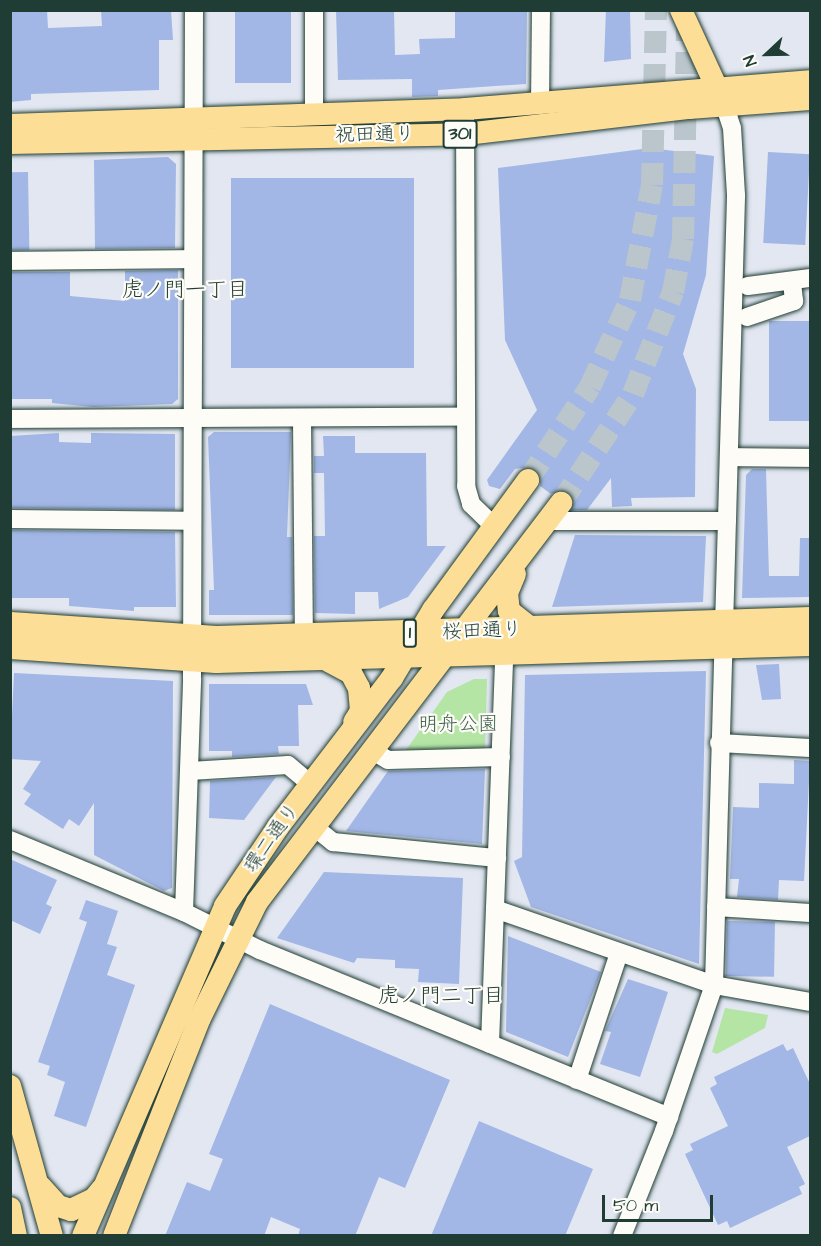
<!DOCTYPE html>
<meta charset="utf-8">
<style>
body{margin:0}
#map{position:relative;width:821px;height:1246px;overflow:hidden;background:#e2e7f2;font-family:"Architects Daughter","Klee One",sans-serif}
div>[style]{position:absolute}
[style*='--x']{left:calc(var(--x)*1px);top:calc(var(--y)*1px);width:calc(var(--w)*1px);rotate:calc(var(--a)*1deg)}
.green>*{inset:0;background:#b4e5a5}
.building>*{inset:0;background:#a2b7e5;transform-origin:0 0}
.major-tunnel>*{height:22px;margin-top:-11px;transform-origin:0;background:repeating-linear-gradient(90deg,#bbc5cc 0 22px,transparent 0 33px)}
.roads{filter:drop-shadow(0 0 2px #1f3d34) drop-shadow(0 0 2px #1f3d34)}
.minor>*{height:18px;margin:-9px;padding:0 9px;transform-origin:9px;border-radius:9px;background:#fdfcf7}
.major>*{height:22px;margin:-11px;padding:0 11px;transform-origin:11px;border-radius:11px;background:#fdde96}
.highway>*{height:27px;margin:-13.5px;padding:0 13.5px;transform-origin:13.5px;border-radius:13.5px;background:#fdde96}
span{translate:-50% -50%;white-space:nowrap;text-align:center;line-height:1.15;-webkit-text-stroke:4.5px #fdfcf7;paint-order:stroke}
.shield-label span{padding:2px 4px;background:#fdfcf7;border:2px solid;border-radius:4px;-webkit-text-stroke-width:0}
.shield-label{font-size:18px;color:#1f3d34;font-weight:700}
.street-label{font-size:20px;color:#1f3d34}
.park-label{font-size:20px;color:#3d5f4b}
.neighbourhood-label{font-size:21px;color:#1f3d34}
.frame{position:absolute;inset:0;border:12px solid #1f3d34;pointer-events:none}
.north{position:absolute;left:737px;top:24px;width:60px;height:60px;-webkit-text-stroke:4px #fdfcf7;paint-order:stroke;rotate:248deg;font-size:16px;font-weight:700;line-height:24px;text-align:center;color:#1f3d34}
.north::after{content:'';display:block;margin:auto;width:21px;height:27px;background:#1f3d34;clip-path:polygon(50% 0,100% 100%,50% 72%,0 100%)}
.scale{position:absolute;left:602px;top:1195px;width:111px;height:27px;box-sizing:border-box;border:3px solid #1f3d34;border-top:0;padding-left:8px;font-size:18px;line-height:21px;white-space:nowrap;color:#1f3d34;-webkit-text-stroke:4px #fdfcf7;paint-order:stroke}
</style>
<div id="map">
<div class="green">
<div style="clip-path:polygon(474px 679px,487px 679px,485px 750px,404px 753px,447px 692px)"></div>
<div style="clip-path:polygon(725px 1008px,768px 1015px,765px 1028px,717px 1054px,712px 1052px)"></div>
</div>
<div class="building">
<div style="clip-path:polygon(10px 10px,47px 10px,48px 28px,102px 26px,101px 10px,171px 10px,173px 40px,159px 40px,159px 90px,31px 94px,31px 100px,10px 102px)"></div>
<div style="left:235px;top:10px;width:56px;height:73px"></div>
<div style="clip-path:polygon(336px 10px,394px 10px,395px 55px,420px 54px,419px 39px,455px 38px,455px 10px,527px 10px,526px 84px,438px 90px,438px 96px,412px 97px,412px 79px,338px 80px)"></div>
<div style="clip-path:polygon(606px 10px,630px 10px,631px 59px,604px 62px)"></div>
<div style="clip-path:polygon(650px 148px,714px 156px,706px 275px,683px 354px,696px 389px,695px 497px,631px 498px,632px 506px,612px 507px,611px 478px,587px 510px,572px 510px,570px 493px,562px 490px,551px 494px,540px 486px,540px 474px,529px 467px,515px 469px,500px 489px,489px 486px,487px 480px,537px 410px,505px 340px,498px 168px)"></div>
<div style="left:768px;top:152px;width:42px;height:91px;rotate:3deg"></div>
<div style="clip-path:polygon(168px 157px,176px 164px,175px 248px,95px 249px,94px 160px)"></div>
<div style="left:28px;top:172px;width:78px;height:18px;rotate:89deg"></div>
<div style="left:414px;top:178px;width:190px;height:183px;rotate:90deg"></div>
<div style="clip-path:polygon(178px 270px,178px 399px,172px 404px,93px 407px,52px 403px,52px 399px,12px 399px,10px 272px,70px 272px,70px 296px,125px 301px,125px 271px)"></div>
<div style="left:810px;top:321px;width:100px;height:41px;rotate:90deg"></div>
<div style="clip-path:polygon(214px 432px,291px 432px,287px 537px,292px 537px,293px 615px,209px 615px,209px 590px,214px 590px,208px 437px)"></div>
<div style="clip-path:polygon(59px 433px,59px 442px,91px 443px,91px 433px,175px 434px,175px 510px,10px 508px,10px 436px)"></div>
<div style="clip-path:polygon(323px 436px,355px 436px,355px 453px,426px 453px,427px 546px,446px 546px,408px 597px,379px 609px,378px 592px,355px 592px,355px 614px,315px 613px,314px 536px,325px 536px,324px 473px,314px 473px,314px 456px,324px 456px)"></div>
<div style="clip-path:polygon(752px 469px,766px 469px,769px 576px,799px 576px,800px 538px,810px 538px,810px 597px,742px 598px,746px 475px)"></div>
<div style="clip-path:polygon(10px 530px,175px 532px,176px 607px,134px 607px,134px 611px,69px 606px,69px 598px,10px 598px)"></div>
<div style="clip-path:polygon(575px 535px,706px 536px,703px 602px,552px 607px)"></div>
<div style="clip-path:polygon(779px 664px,781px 699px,762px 700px,756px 665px)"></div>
<div style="clip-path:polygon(706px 671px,699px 964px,531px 907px,514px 861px,522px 857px,525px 675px)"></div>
<div style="clip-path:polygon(14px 673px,173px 681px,172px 888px,164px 891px,94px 855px,94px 803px,79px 826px,69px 819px,63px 829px,24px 804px,31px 794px,23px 789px,41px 761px,10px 759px)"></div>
<div style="clip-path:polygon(209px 684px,306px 684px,313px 705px,298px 705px,299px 746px,278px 746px,279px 754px,232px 757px,232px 751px,209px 751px)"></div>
<div style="clip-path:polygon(794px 760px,810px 761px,804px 881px,779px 880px,778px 900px,737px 897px,739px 879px,730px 879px,733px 807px,759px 808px,759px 783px,794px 784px)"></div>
<div style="clip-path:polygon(485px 769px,482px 844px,346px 831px,388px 771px)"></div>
<div style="clip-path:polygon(276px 777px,244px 820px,209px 818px,210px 781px)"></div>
<div style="clip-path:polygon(10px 859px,57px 880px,46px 904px,52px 907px,40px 934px,10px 920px)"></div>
<div style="clip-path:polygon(324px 872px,463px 878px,459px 984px,418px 982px,419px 969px,395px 968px,395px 960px,357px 958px,354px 963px,277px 938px)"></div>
<div style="clip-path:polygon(86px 900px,118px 911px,107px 944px,117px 947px,107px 975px,135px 985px,86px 1127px,54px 1116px,65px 1082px,47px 1075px,50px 1066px,38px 1062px,87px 922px,79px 919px)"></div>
<div style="left:727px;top:921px;width:48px;height:55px;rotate:1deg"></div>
<div style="clip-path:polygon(508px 936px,601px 972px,568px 1057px,506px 1032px)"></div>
<div style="clip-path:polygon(628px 979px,668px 992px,640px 1077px,600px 1064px,611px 1032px,605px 1031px)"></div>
<div style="clip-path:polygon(270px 1004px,450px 1080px,405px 1188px,379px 1177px,355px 1236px,298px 1236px,300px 1229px,271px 1217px,264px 1236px,165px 1236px,187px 1182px,210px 1191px,223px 1159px,209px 1154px)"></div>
<div style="clip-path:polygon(783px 1044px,787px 1051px,793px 1048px,810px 1084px,810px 1136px,787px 1147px,805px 1184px,799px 1187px,802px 1194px,730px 1228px,727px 1221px,718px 1225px,685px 1154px,693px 1150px,690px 1144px,728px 1126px,710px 1088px,717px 1084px,714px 1077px)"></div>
<div style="clip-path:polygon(479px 1121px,593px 1169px,565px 1236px,431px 1236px)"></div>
</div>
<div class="major-tunnel">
<div style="--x:528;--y:480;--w:112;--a:-56.3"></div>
<div style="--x:590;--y:387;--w:96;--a:-65.3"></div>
<div style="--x:630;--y:300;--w:117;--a:-79.2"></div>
<div style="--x:652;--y:185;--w:175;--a:-88.7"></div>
<div style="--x:561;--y:503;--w:131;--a:-56.6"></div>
<div style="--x:633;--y:394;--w:110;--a:-68.6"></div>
<div style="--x:673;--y:292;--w:54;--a:-79.3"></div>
<div style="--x:683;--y:239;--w:218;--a:-88.9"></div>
</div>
<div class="roads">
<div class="minor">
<div style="--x:314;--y:10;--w:104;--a:90"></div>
<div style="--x:540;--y:104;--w:94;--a:-89.4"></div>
<div style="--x:465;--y:109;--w:377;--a:89.8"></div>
<div style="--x:466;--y:486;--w:19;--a:74"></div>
<div style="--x:471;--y:504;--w:33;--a:44"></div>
<div style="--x:10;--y:261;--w:182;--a:-0.6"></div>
<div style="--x:748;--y:286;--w:63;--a:-7.4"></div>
<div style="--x:747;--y:317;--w:50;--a:-18.8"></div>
<div style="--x:794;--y:301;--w:19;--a:-96"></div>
<div style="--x:302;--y:418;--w:218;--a:89.5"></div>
<div style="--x:10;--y:419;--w:456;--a:-0.3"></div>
<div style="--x:729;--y:457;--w:81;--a:0.7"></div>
<div style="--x:10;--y:519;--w:179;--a:0.6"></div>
<div style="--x:548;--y:521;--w:179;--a:0"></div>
<div style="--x:719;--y:743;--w:91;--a:3.1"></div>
<div style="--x:373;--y:751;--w:17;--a:31"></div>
<div style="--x:388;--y:760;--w:113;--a:-1.5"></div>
<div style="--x:190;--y:771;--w:98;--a:-3.5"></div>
<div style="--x:288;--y:765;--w:30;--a:40"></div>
<div style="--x:313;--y:826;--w:26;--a:39"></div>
<div style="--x:333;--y:842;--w:165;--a:5.6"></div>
<div style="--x:10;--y:840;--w:188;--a:22.5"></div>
<div style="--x:184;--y:912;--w:85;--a:26.6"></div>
<div style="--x:260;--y:950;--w:442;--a:22.2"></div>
<div style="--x:716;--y:907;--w:94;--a:3.7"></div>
<div style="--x:495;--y:909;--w:232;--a:19.1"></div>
<div style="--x:714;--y:985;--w:97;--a:10"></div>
<div style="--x:184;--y:912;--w:234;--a:-88"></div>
<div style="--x:192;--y:678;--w:668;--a:-89.83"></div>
<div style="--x:490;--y:1044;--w:390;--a:-87.9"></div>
<div style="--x:577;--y:1080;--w:134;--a:-71.7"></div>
<div style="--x:622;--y:1236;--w:113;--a:-68.2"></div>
<div style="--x:664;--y:1131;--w:154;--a:-71.1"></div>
<div style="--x:714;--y:985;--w:790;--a:-88.4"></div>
<div style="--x:736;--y:195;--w:67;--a:-93.4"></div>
<div style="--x:732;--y:128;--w:23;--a:-108"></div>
</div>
<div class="major">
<div style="--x:681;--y:10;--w:98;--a:65.3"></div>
<div style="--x:10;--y:125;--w:455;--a:-2"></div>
<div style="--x:465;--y:109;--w:346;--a:-4.6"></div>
<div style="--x:10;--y:143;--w:456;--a:-1.1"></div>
<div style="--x:466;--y:134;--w:225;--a:-6.7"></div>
<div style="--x:689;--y:108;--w:121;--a:-4.3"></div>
<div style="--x:515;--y:574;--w:21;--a:113"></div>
<div style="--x:507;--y:593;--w:18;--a:84"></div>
<div style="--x:509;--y:611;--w:31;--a:38"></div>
<div style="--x:321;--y:657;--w:34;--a:28"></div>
<div style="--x:351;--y:673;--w:17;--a:62"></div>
<div style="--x:359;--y:688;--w:23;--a:85"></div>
<div style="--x:361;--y:711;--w:13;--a:122"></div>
<div style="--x:10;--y:1086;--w:156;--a:74.4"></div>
<div style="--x:41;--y:1187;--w:25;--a:48"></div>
<div style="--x:58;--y:1206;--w:14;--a:17"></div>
<div style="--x:71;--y:1210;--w:25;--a:-26"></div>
<div style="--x:94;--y:1199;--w:13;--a:-51"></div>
<div style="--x:10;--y:1208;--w:29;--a:78"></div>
<div style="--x:83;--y:1236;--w:359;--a:-66.7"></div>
<div style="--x:225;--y:906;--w:95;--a:-56.1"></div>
<div style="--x:278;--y:827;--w:188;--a:-52.6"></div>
<div style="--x:392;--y:678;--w:79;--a:-58.9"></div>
<div style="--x:433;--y:610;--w:161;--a:-53.8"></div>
<div style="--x:114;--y:1236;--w:234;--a:-68.5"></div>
<div style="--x:200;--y:1018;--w:129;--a:-63.8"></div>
<div style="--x:257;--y:902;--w:502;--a:-52.7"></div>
</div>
<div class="highway">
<div style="--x:10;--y:625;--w:206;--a:3.9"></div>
<div style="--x:216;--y:639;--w:594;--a:-1.83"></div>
<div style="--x:10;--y:645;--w:206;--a:3.9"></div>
<div style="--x:216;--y:659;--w:594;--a:-1.64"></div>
</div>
</div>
<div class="shield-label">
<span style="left:460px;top:134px">301</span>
<span style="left:410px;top:633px">1</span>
</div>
<div class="street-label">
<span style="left:375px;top:135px;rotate:-1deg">祝田通り</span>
<span style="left:482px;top:631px;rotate:-2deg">桜田通り</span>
<span style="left:272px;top:838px;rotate:-55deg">環二通り</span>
</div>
<div class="park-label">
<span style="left:458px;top:724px">明舟公園</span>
</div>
<div class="neighbourhood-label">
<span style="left:185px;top:290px">虎ノ門一丁目</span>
<span style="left:441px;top:996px">虎ノ門二丁目</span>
</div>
<div class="frame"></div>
<div class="north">N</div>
<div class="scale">50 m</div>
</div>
